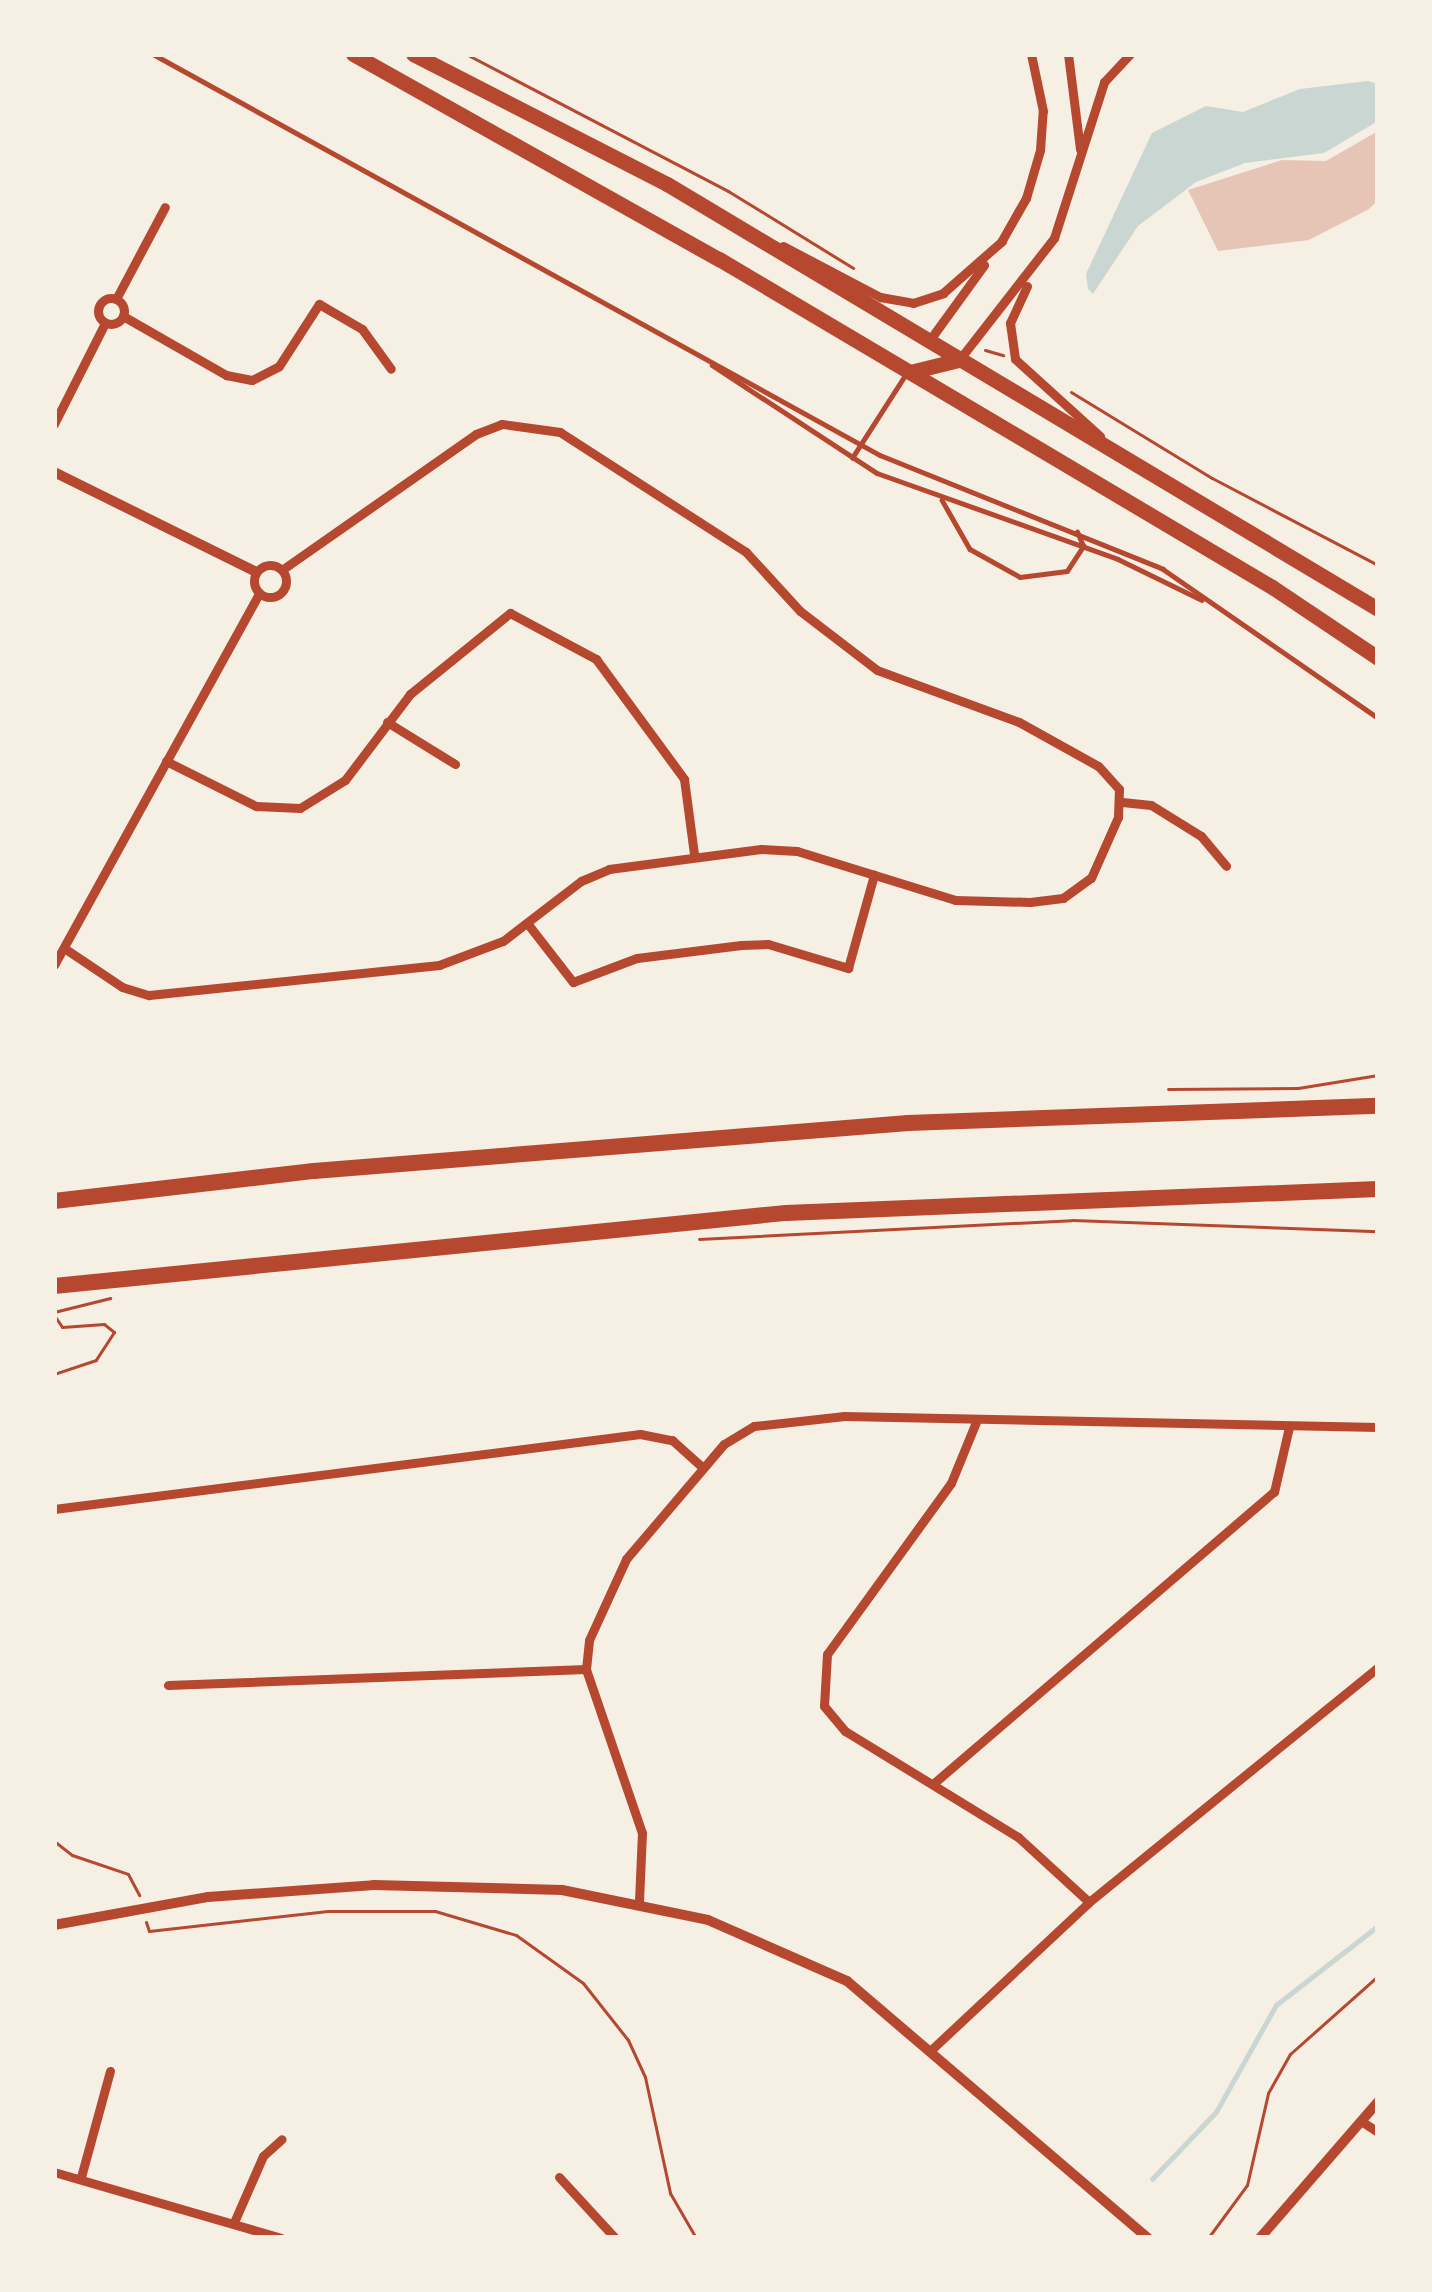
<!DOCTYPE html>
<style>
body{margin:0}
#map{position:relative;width:1432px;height:2292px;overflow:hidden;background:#f6efe4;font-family:Spectral,serif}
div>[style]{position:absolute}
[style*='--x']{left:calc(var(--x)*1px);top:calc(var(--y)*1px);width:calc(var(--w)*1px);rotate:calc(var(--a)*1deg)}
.water>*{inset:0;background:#c9d6d2}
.stream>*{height:4.5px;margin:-2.25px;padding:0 2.25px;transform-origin:2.25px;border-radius:2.25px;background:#c9d6d2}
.building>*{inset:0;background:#e6c5b7}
.path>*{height:3px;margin:-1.5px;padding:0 1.5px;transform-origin:1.5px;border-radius:1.5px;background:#b5482f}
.service>*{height:4.5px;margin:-2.25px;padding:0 2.25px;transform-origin:2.25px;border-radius:2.25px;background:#b5482f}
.minor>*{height:9px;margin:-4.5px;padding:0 4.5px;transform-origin:4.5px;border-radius:4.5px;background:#b5482f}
.minor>.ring{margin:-4.5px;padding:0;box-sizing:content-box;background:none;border:9px solid #b5482f;border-radius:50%}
.tertiary>*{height:10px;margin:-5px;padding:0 5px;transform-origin:5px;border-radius:5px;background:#b5482f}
.trunk>*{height:15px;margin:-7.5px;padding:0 7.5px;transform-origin:7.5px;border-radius:7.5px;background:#b5482f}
.motorway>*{height:16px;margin:-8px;padding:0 8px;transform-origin:8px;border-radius:8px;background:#b5482f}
span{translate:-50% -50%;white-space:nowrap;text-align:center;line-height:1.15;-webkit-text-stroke:9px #f6efe4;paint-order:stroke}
.frame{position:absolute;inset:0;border:57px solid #f6efe4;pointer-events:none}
</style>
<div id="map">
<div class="water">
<div style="clip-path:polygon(1368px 81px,1378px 84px,1378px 121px,1324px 153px,1245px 163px,1196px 182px,1138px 226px,1093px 294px,1088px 289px,1086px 274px,1152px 133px,1206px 106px,1243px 112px,1300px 89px)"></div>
</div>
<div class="stream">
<div style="--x:1152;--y:2179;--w:93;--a:-46.3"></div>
<div style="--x:1216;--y:2112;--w:123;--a:-60.7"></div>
<div style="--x:1276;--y:2005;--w:129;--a:-37.8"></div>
</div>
<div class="building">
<div style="clip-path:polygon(1378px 131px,1378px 200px,1369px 209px,1309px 240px,1218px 251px,1188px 190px,1282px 160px,1326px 161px)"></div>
</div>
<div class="path">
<div style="--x:466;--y:54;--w:296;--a:27.6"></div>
<div style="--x:728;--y:191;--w:147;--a:31.6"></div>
<div style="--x:985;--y:350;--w:19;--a:16"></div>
<div style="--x:1071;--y:392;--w:165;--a:31.4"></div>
<div style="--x:1212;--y:478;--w:187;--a:27.7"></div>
<div style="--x:1168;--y:1089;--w:130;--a:-0.4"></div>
<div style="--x:1298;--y:1088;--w:81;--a:-9.2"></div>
<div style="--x:699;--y:1239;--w:373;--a:-2.9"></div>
<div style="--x:1072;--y:1220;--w:306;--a:2.1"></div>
<div style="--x:54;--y:1312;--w:58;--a:-14"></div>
<div style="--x:54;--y:1315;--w:14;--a:56"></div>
<div style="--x:62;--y:1327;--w:42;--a:-4.1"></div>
<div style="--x:104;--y:1324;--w:13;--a:39"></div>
<div style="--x:114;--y:1332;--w:33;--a:123"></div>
<div style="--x:96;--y:1360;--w:44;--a:161.6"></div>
<div style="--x:54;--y:1841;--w:23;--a:38"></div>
<div style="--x:72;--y:1855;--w:59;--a:18.7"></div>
<div style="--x:128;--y:1874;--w:24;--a:62"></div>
<div style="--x:146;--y:1922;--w:9;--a:72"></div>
<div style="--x:149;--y:1931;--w:180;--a:-6.4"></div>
<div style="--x:328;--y:1911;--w:107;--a:0"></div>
<div style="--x:435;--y:1911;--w:84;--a:16.5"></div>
<div style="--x:516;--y:1935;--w:82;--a:35.6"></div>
<div style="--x:583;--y:1983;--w:73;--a:51.7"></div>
<div style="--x:628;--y:2040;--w:41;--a:65.3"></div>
<div style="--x:645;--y:2077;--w:119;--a:77.8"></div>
<div style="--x:670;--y:2193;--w:52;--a:60"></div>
<div style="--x:1208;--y:2238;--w:66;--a:-53.7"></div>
<div style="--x:1247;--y:2185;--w:94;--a:-77.1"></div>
<div style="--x:1268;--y:2093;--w:45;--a:-60.6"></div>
<div style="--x:1290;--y:2054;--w:118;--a:-41.6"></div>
</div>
<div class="service">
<div style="--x:153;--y:54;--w:830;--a:28.88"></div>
<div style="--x:880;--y:455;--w:305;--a:21.9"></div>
<div style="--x:1163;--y:569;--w:262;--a:34.7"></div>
<div style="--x:712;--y:365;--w:197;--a:33.2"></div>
<div style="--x:877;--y:473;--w:256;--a:19.6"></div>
<div style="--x:1118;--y:559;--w:93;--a:26"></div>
<div style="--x:852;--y:458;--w:96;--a:-57.3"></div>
<div style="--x:942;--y:500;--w:56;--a:60.3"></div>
<div style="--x:970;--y:549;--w:57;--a:29.2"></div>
<div style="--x:1020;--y:577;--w:47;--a:-7.3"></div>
<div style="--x:1067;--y:571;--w:30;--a:-57"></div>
<div style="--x:1083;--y:546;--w:15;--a:-113"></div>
</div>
<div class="minor">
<div style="--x:1068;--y:54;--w:96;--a:82.8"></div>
<div style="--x:1001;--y:242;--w:51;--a:-60.4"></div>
<div style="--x:1026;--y:198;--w:50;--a:-73.7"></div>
<div style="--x:1040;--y:150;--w:39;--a:-86"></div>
<div style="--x:1043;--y:111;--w:58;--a:-101.9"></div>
<div style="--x:783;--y:246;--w:110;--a:27.7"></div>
<div style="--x:880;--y:297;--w:34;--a:10"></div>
<div style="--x:913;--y:303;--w:32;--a:-18"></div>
<div style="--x:943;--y:293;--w:79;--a:-41.4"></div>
<div style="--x:1027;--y:286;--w:41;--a:114.7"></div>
<div style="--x:1010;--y:323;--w:36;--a:82"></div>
<div style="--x:1015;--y:359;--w:115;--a:42.2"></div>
<div class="ring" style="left:98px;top:298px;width:17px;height:17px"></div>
<div style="--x:116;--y:299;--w:104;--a:-62"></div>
<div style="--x:123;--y:316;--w:119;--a:29.8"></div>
<div style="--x:226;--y:375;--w:26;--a:11"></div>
<div style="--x:252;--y:380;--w:30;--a:-27"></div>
<div style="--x:279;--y:366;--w:74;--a:-57.2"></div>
<div style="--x:319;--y:304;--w:50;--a:30.2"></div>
<div style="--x:362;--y:329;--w:49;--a:54.1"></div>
<div style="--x:929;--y:341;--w:94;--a:-54.1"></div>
<div style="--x:959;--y:360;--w:155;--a:-52.1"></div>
<div style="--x:1054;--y:238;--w:164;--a:-72.2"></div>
<div style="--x:1104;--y:82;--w:38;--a:-47"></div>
<div style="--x:54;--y:424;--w:113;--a:-63.2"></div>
<div class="ring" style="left:254px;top:565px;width:23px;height:23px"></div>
<div style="--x:387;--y:722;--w:80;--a:31.7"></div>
<div style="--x:166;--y:761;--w:101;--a:26.6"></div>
<div style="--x:256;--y:806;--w:44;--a:2.6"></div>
<div style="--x:300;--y:808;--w:53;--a:-31.9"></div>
<div style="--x:345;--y:780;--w:108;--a:-52.9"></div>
<div style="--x:410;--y:694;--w:129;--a:-39"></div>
<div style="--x:510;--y:613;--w:98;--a:28.1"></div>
<div style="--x:596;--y:659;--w:149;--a:53.7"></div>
<div style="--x:684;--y:779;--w:76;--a:82.4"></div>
<div style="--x:1122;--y:802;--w:29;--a:6"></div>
<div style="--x:1151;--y:805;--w:59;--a:31.8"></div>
<div style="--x:1201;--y:836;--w:39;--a:50"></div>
<div style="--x:527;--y:923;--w:75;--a:52.1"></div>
<div style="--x:573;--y:982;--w:68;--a:-20.6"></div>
<div style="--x:637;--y:958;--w:105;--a:-7.1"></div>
<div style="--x:741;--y:945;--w:27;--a:-2"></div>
<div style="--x:768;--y:944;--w:84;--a:16.7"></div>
<div style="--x:848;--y:968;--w:97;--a:-74.4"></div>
<div style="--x:67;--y:950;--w:66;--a:33.9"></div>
<div style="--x:122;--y:987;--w:28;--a:17"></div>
<div style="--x:149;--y:995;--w:292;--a:-5.9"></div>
<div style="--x:439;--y:965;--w:68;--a:-20.6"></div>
<div style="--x:503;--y:941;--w:98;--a:-37.6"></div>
<div style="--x:581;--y:881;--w:30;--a:-23"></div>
<div style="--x:609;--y:869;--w:153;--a:-7.5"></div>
<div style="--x:761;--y:849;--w:36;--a:3"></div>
<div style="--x:797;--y:851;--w:165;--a:17.2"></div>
<div style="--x:955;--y:900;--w:75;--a:1.5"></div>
<div style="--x:1030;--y:902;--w:33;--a:-7"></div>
<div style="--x:1063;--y:898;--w:34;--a:-36"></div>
<div style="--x:1091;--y:878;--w:67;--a:-66.1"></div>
<div style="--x:1118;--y:817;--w:28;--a:-88"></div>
<div style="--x:1119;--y:789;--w:31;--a:-132"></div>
<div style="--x:1098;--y:766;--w:90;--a:-150.9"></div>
<div style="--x:1019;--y:722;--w:151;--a:-159.9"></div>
<div style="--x:877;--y:670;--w:97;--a:-142.5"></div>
<div style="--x:800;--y:611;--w:80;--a:-132.5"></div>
<div style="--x:746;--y:552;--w:221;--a:-147.2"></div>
<div style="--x:560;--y:432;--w:59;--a:-172.1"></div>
<div style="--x:502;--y:424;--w:28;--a:159"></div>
<div style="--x:476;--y:434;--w:237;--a:145"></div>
<div style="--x:54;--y:965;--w:425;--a:-61.1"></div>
<div style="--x:976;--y:1422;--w:66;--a:112.3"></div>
<div style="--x:951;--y:1483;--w:211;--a:125.9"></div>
<div style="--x:827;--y:1654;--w:52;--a:93.3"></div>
<div style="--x:824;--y:1706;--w:33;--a:50"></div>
<div style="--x:845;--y:1731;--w:203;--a:31.5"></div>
<div style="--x:1018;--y:1837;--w:96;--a:42.5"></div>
<div style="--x:54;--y:1509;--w:591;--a:-7.29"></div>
<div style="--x:640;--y:1434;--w:33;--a:11"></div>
<div style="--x:672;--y:1440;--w:38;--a:42"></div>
<div style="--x:168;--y:1685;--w:418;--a:-2.2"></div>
<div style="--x:934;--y:1783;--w:448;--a:-40.6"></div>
<div style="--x:1274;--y:1492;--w:67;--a:-77"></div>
<div style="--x:639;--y:1901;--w:68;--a:-87.5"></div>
<div style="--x:642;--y:1833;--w:173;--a:-108.9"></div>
<div style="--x:586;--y:1669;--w:29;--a:-84"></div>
<div style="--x:589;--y:1640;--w:89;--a:-65.4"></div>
<div style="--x:626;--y:1559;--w:151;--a:-49.6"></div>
<div style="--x:724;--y:1444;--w:35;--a:-31"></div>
<div style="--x:754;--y:1426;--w:91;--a:-6.3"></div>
<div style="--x:844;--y:1416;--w:534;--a:1.18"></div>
<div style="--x:931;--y:2050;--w:216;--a:-43.1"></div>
<div style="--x:1089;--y:1902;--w:372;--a:-39.1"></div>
<div style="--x:1361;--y:2121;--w:20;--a:33"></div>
<div style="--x:54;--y:2172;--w:236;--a:16.2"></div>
<div style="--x:81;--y:2177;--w:110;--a:-74.7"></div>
<div style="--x:559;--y:2177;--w:83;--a:47.4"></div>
<div style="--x:235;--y:2220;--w:70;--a:-66.4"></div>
<div style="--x:263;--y:2156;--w:25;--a:-42"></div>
</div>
<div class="tertiary">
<div style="--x:54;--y:472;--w:225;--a:26.3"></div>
<div style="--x:54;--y:1925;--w:157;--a:-10.3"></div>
<div style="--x:208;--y:1897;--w:166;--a:-4.1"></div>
<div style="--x:374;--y:1885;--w:188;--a:1.5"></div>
<div style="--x:562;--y:1890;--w:149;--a:11.6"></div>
<div style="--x:708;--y:1920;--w:152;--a:23.7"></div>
<div style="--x:847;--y:1981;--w:396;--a:40.5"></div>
<div style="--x:1260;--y:2238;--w:180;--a:-49.1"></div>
</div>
<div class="trunk">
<div style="--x:353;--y:54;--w:420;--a:29.3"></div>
<div style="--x:719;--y:259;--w:643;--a:30.67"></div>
<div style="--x:1272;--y:587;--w:128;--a:33.8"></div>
<div style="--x:413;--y:54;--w:285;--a:27.1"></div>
<div style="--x:667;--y:184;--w:828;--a:30.87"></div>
<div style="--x:910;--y:372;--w:50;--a:-13.8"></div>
</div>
<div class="motorway">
<div style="--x:54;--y:1201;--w:262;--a:-6.6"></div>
<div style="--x:314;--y:1171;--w:596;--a:-4.62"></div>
<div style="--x:908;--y:1123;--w:470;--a:-2.1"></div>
<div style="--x:54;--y:1286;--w:736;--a:-5.7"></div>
<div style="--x:786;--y:1213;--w:592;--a:-2.32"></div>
</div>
<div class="frame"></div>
</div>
